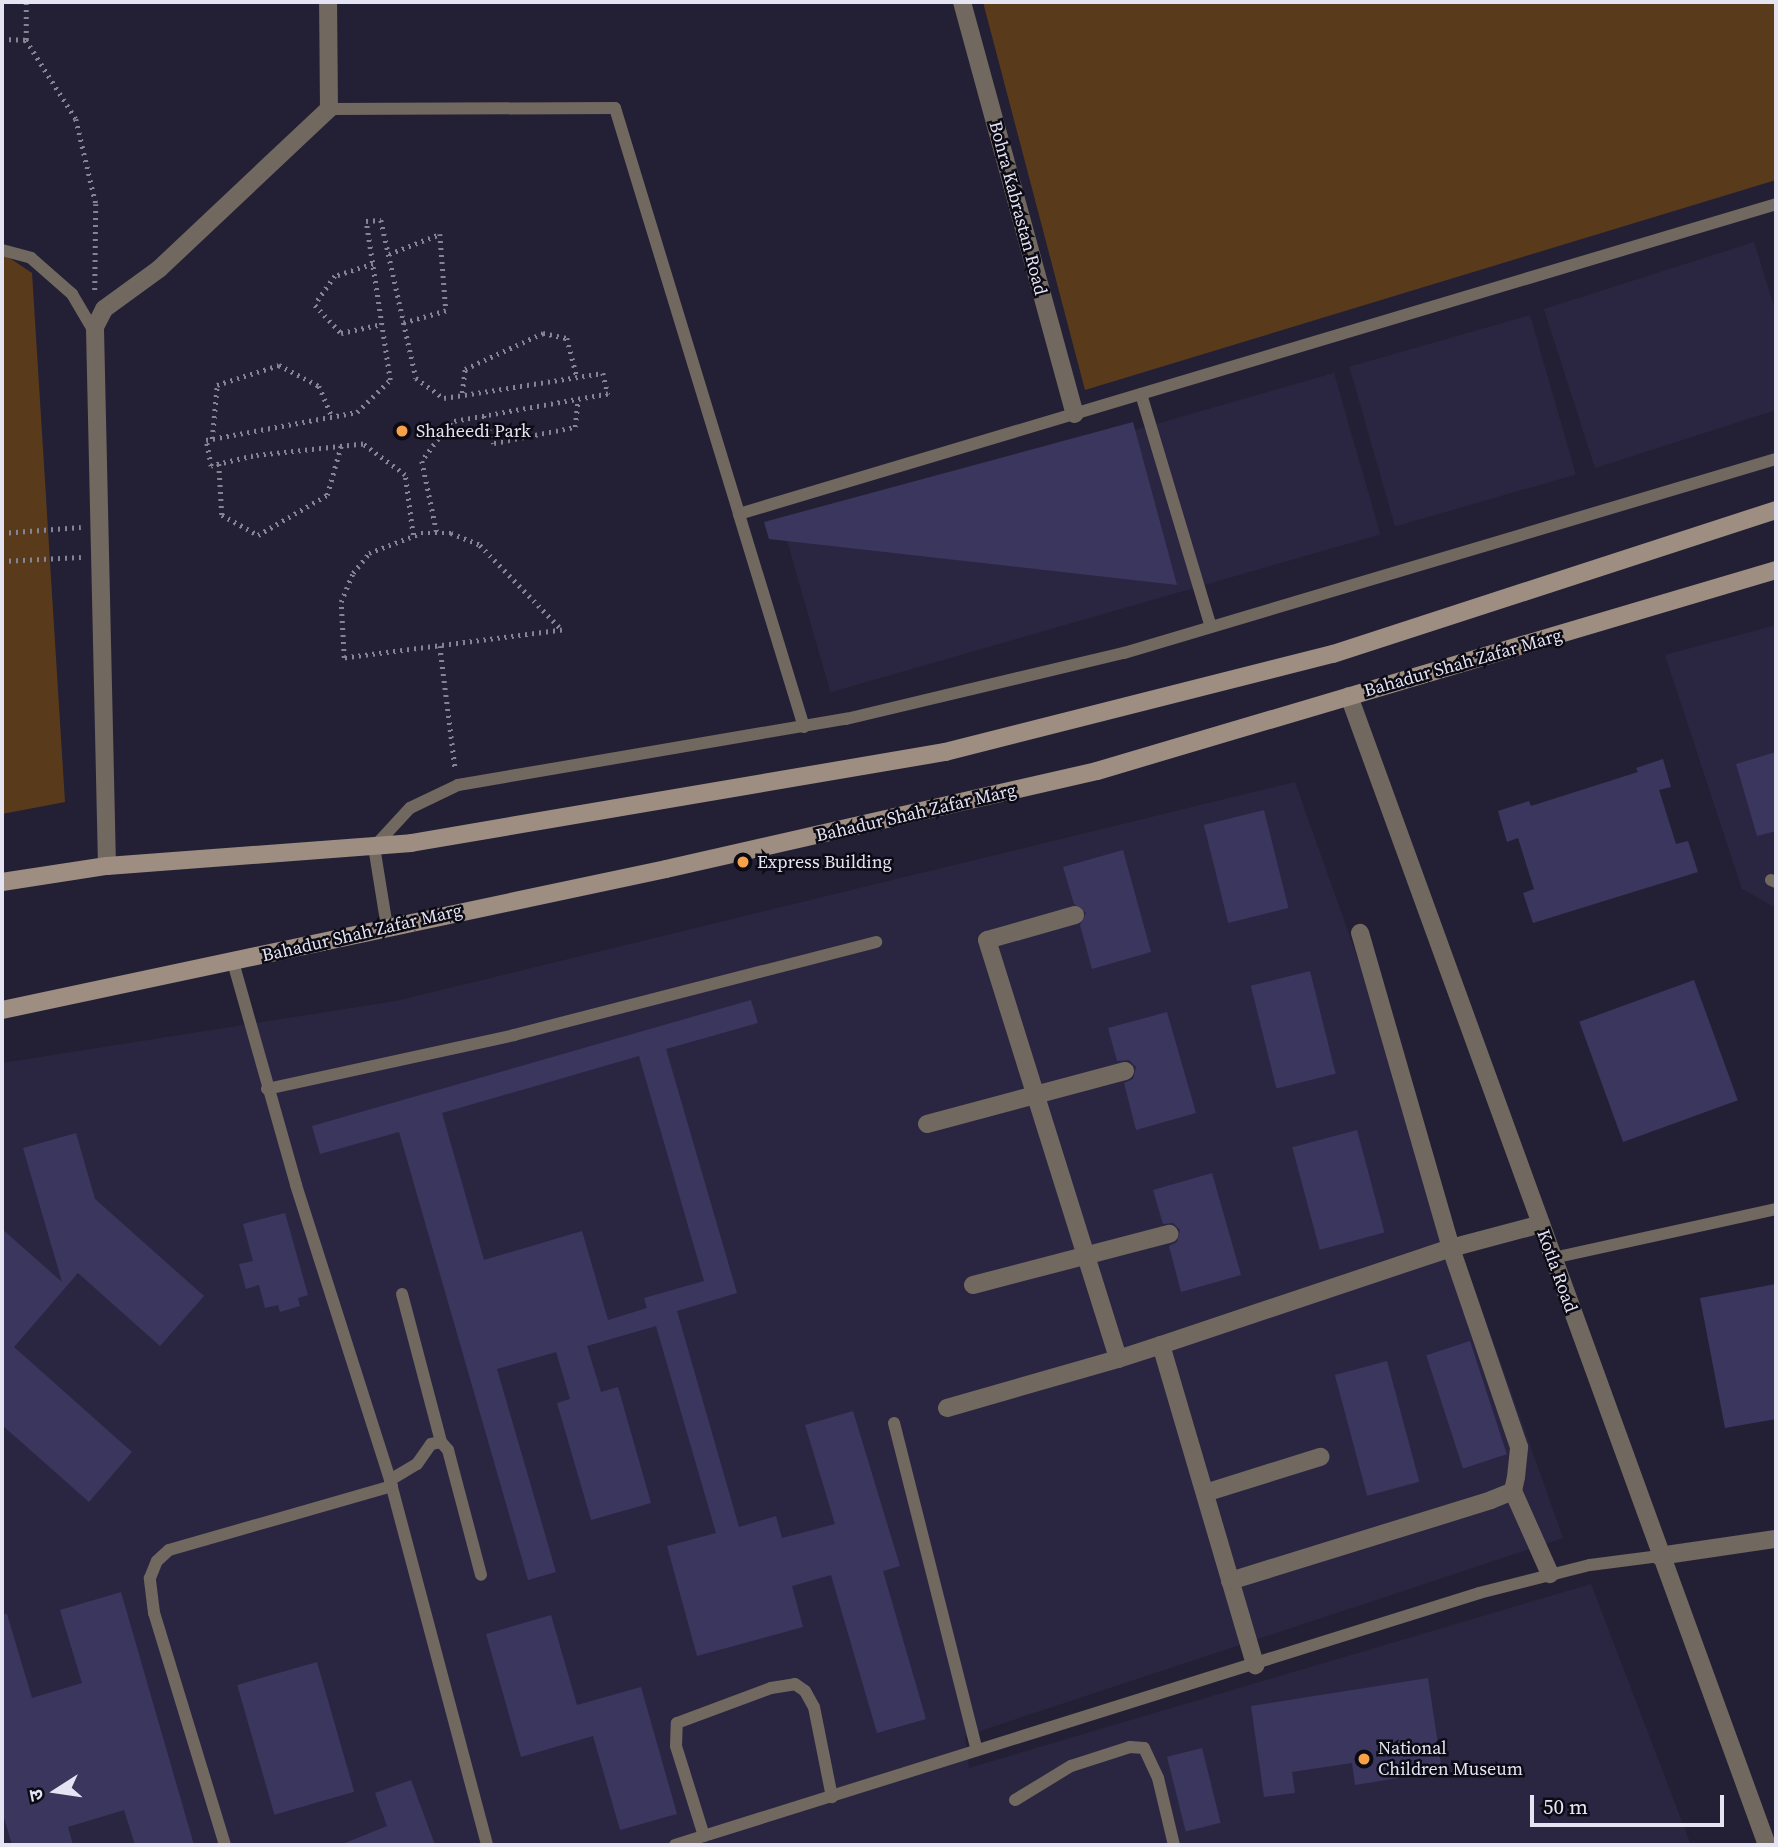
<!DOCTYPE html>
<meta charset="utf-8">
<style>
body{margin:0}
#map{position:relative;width:1778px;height:1847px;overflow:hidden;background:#232035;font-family:"Source Serif 4","Noto Sans Devanagari",serif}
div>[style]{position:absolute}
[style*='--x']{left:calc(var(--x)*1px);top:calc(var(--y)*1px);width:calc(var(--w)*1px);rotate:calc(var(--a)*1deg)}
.built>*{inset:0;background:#2a2641;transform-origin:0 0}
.green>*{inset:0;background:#593a1b}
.building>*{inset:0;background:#3b365e;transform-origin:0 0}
.path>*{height:4.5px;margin-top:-2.25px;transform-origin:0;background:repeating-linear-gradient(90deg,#858495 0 2px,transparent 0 7px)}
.lane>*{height:12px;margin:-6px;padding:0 6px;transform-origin:6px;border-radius:6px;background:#71685f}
.street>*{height:18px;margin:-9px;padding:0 9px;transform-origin:9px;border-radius:9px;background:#71685f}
.secondary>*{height:18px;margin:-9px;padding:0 9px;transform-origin:9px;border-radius:9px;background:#9d8e81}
.dots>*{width:19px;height:19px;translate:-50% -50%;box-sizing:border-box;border:4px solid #0c0b15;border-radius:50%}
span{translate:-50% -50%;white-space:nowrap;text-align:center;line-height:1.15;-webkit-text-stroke:5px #0c0b15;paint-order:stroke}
.street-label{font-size:18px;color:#e5e4f2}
.poi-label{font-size:18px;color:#e5e4f2}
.left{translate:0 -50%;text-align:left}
.frame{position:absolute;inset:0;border:4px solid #e5e4f2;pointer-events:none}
.north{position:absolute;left:21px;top:1756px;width:70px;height:70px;-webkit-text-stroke:5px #0c0b15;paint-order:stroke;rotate:258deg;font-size:19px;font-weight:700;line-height:28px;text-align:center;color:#e5e4f2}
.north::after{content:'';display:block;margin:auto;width:24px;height:32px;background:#e5e4f2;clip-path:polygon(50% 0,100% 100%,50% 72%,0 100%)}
.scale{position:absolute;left:1530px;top:1795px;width:194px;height:32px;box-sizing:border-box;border:4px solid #e5e4f2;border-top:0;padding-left:9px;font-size:21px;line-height:24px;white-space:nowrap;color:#e5e4f2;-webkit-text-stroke:5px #0c0b15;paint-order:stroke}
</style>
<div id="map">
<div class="built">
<div style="clip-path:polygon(1754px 242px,1776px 313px,1776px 410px,1595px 468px,1544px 309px)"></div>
<div style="left:1530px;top:315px;width:166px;height:188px;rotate:74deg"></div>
<div style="left:1334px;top:373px;width:168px;height:572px;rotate:74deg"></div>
<div style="clip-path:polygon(1776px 625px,1776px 908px,1742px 889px,1665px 655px)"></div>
<div style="clip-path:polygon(1295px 782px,1563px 1538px,965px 1736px,969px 1768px,1591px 1584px,1691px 1845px,2px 1845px,2px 1063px,396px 1001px)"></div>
</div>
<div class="green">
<div style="clip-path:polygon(983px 2px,1776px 2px,1776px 180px,1085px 390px)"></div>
<div style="clip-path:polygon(2px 253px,32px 273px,65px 802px,2px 814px)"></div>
</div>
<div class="building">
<div style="clip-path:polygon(1133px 422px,1177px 585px,769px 539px,764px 522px)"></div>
<div style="clip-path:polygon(1776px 752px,1776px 831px,1757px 836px,1736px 764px)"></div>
<div style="clip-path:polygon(1663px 759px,1671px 787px,1659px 790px,1676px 844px,1688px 841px,1698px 872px,1533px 923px,1523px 893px,1534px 889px,1518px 838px,1507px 842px,1498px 811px,1529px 801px,1531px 806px,1638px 772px,1636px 768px)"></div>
<div style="left:1264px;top:810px;width:101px;height:62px;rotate:76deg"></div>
<div style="clip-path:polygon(1123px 850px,1151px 952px,1092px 969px,1080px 925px,1086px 913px,1074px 904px,1063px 867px)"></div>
<div style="left:1310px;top:971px;width:106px;height:61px;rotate:76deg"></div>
<div style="left:1694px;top:980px;width:128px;height:122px;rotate:70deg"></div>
<div style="clip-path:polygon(evenodd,751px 1000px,758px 1023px,666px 1049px,737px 1293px,677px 1311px,739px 1527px,776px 1516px,782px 1538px,835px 1524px,805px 1425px,853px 1411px,900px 1566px,883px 1571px,926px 1719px,877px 1733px,831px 1575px,792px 1586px,803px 1627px,697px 1656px,667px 1546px,716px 1533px,656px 1326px,587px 1346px,601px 1392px,618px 1387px,651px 1503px,591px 1520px,557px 1403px,570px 1399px,556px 1352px,497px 1369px,556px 1572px,528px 1580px,399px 1132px,320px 1154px,312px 1126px,751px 1000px,639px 1056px,704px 1281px,644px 1298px,647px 1308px,608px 1320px,582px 1231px,484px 1260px,442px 1113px,639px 1056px)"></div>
<div style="clip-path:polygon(1167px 1012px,1196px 1113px,1136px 1130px,1124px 1083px,1133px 1079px,1136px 1067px,1129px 1060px,1117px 1061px,1108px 1028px)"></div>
<div style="left:1357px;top:1130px;width:106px;height:67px;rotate:75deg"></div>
<div style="clip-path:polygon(76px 1133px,95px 1199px,204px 1296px,160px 1346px,78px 1273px,14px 1347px,132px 1452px,89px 1502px,2px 1425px,2px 1229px,62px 1282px,23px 1148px)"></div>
<div style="clip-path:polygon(1212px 1173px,1241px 1275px,1181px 1292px,1169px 1246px,1177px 1242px,1180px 1230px,1173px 1223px,1163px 1224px,1153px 1190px)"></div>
<div style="clip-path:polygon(285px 1213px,308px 1295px,298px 1298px,300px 1306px,280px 1312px,278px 1305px,265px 1308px,259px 1285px,246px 1289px,239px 1264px,253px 1261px,243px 1224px)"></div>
<div style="clip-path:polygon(1776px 1284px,1776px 1419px,1725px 1428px,1700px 1298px)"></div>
<div style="left:1470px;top:1341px;width:119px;height:46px;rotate:72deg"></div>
<div style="left:1387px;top:1361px;width:125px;height:54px;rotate:75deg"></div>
<div style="clip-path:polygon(121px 1592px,194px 1845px,135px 1845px,124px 1810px,68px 1827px,73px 1845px,12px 1845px,2px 1811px,2px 1614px,7px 1614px,32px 1698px,82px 1683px,60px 1610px)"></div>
<div style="clip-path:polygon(551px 1615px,577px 1705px,641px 1687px,677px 1814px,620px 1830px,593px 1736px,521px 1757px,486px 1634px)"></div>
<div style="left:317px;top:1662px;width:135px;height:83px;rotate:74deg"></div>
<div style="clip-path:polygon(1428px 1678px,1442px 1771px,1355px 1785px,1352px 1763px,1292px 1772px,1295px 1793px,1264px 1797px,1251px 1706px)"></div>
<div style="left:1202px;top:1748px;width:77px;height:36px;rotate:76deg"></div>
<div style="clip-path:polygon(411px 1780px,435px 1845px,340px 1845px,387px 1826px,375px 1793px)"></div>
</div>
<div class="path">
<div style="--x:2;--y:39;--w:24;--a:2"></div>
<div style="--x:26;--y:40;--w:38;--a:-90"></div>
<div style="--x:26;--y:40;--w:93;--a:57.7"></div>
<div style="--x:76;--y:119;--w:87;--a:76.8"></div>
<div style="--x:96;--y:204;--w:88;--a:90.7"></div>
<div style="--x:389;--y:254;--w:55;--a:-21.4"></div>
<div style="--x:440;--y:234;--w:77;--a:85.5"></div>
<div style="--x:446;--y:311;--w:44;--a:164.1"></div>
<div style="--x:373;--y:264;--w:40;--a:162"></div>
<div style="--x:335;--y:276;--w:35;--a:125"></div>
<div style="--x:315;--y:305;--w:38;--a:47"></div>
<div style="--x:341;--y:333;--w:42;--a:-12.4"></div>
<div style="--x:462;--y:393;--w:24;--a:-83"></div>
<div style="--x:465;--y:369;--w:86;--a:-24.8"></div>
<div style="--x:543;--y:333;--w:25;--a:12"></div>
<div style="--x:567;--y:338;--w:40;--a:75.6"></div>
<div style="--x:484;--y:416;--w:29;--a:70"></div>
<div style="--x:494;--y:443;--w:83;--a:-11.2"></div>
<div style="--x:575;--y:427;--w:27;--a:-84"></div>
<div style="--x:212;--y:439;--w:54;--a:-84.7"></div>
<div style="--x:217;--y:385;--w:65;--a:-17.9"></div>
<div style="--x:279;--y:365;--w:45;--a:27.7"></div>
<div style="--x:319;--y:386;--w:34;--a:67"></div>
<div style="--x:219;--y:464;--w:51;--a:86.6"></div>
<div style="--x:222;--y:515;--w:41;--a:29.1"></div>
<div style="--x:258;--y:535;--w:80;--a:-30.1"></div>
<div style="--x:327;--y:495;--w:51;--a:-74.1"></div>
<div style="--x:2;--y:533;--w:79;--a:-4.3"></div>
<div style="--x:421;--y:533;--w:30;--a:0"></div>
<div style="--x:451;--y:533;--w:31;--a:22"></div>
<div style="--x:480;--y:545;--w:118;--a:46"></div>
<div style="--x:562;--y:630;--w:220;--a:172.7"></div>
<div style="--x:344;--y:658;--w:56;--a:-93.1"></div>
<div style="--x:341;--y:602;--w:31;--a:-68"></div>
<div style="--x:353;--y:573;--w:26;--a:-51"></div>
<div style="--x:369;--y:553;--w:56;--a:-21"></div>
<div style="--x:413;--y:535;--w:61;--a:-97.6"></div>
<div style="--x:405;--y:475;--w:52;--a:-143.6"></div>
<div style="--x:363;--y:444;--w:111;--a:173.8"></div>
<div style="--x:253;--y:456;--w:43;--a:166.6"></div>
<div style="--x:211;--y:466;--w:26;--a:-101"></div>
<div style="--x:206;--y:440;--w:154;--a:-10.5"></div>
<div style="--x:357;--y:412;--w:46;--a:-44.1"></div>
<div style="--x:390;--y:380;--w:161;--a:-98.6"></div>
<div style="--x:366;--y:221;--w:15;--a:-4"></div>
<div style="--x:381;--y:220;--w:162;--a:77.5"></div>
<div style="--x:416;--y:378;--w:34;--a:36"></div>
<div style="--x:444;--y:398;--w:161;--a:-8.9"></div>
<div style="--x:603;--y:373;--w:22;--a:77"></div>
<div style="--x:608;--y:394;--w:159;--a:169.9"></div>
<div style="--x:451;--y:422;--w:49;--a:126.6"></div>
<div style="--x:422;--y:461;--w:74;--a:78.2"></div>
<div style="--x:2;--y:561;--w:79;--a:-2.9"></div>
<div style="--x:440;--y:646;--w:122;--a:82.9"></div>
</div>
<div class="lane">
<div style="--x:329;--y:109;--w:286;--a:-0.2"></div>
<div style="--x:615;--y:108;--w:425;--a:73"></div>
<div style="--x:2;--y:250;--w:30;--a:15"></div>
<div style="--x:31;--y:258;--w:55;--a:41.3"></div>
<div style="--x:72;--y:294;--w:45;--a:59.5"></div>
<div style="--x:1141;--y:394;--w:243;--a:73.3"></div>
<div style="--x:804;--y:727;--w:223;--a:-107"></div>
<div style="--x:739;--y:514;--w:1082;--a:-16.64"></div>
<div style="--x:1771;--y:880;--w:5;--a:22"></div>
<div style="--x:387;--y:927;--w:81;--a:-99.2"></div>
<div style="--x:374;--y:847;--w:53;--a:-47.3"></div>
<div style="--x:410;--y:808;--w:53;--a:-25.6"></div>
<div style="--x:458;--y:785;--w:394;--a:-9.7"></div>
<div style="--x:846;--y:719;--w:286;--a:-13.4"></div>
<div style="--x:1124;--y:653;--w:680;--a:-16.57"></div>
<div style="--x:233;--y:962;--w:232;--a:74.2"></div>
<div style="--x:296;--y:1185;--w:310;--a:72.3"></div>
<div style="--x:390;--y:1480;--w:378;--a:75.1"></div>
<div style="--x:267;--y:1089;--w:253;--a:-12.3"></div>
<div style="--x:514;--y:1035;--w:374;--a:-14.4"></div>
<div style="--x:1553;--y:1258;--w:228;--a:-12.4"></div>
<div style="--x:402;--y:1294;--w:153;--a:75.2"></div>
<div style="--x:894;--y:1423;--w:337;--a:75.8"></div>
<div style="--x:390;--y:1480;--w:31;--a:-31"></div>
<div style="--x:417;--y:1464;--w:24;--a:-55"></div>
<div style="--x:431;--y:1444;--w:10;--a:-11"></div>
<div style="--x:441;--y:1442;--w:11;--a:49"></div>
<div style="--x:448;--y:1450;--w:129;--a:75.2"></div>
<div style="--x:1015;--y:1800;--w:66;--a:-31.3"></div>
<div style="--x:1071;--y:1766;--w:62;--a:-17.9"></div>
<div style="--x:1130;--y:1747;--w:14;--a:4"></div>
<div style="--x:1144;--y:1748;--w:33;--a:65"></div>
<div style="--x:1158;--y:1778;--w:69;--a:76.6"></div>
<div style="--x:704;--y:1836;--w:94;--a:-107.3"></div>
<div style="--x:676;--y:1746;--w:23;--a:-88"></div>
<div style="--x:677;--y:1723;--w:100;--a:-20.4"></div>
<div style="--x:771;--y:1688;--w:24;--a:-9"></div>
<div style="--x:795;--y:1684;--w:12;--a:35"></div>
<div style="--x:805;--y:1691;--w:18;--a:61"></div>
<div style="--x:814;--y:1707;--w:92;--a:78.7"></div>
<div style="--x:225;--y:1845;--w:243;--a:-107"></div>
<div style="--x:154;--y:1613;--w:35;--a:-97"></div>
<div style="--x:150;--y:1578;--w:18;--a:-68"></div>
<div style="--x:157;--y:1561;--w:16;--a:-43"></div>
<div style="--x:169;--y:1550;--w:232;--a:-16"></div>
<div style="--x:675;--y:1845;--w:843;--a:-17.4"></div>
<div style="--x:1479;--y:1593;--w:114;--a:-14.2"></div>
<div style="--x:1590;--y:1565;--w:70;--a:-7.4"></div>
</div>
<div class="street">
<div style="--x:962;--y:2;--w:427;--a:74.7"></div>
<div style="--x:1349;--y:696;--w:1223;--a:70.01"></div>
<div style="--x:107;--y:866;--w:539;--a:-91.28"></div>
<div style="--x:95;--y:327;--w:20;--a:-63"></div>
<div style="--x:104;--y:309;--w:68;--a:-36"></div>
<div style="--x:159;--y:269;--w:233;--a:-43.3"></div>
<div style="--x:329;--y:109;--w:107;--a:-90.5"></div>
<div style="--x:1075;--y:915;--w:91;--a:164.1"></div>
<div style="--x:987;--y:940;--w:439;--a:72.6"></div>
<div style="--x:1118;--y:1359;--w:45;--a:-18"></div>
<div style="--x:1161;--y:1345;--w:334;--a:73.6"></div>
<div style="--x:927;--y:1124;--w:205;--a:-15"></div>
<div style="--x:973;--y:1285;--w:203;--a:-14.6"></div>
<div style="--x:1161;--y:1345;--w:306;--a:-18.5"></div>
<div style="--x:1451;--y:1248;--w:93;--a:-14.9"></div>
<div style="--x:947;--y:1408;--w:178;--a:-16"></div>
<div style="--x:1513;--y:1491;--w:91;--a:66"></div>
<div style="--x:1205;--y:1493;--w:121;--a:-17.4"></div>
<div style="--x:1659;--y:1556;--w:118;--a:-8.3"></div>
<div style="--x:1230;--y:1581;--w:273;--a:-17.2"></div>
<div style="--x:1491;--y:1500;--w:24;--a:-22"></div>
<div style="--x:1513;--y:1491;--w:14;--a:-78"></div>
<div style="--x:1516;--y:1477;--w:30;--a:-84"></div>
<div style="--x:1519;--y:1447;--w:210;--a:-108.9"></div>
<div style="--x:1451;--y:1248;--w:328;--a:-106.1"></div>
</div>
<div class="secondary">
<div style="--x:2;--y:882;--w:106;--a:-8.7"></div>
<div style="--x:107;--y:866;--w:305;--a:-4.3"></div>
<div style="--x:411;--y:843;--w:542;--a:-9.67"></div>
<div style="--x:945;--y:752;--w:400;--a:-14.2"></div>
<div style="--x:1333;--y:654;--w:466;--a:-18"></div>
<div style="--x:2;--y:1010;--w:679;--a:-11.99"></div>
<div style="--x:666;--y:869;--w:442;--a:-12.8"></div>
<div style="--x:1097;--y:771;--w:708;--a:-16.49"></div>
</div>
<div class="dots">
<div style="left:402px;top:431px;background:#f7a248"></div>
<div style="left:743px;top:862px;background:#f7a248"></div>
<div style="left:1364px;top:1759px;background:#f7a248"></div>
</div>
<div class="street-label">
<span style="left:1018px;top:208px;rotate:75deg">Bohra Kabrastan Road</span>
<span style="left:1463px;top:663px;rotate:-16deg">Bahadur Shah Zafar Marg</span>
<span style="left:916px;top:813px;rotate:-13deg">Bahadur Shah Zafar Marg</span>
<span style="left:362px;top:933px;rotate:-13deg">Bahadur Shah Zafar Marg</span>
<span style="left:1557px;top:1271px;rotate:70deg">Kotla Road</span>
</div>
<div class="poi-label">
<span class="left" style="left:416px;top:431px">Shaheedi Park</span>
<span class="left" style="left:757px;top:862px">Express Building</span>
<span class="left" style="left:1378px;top:1759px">National<br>Children Museum</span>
</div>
<div class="frame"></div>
<div class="north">उ</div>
<div class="scale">50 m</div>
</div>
